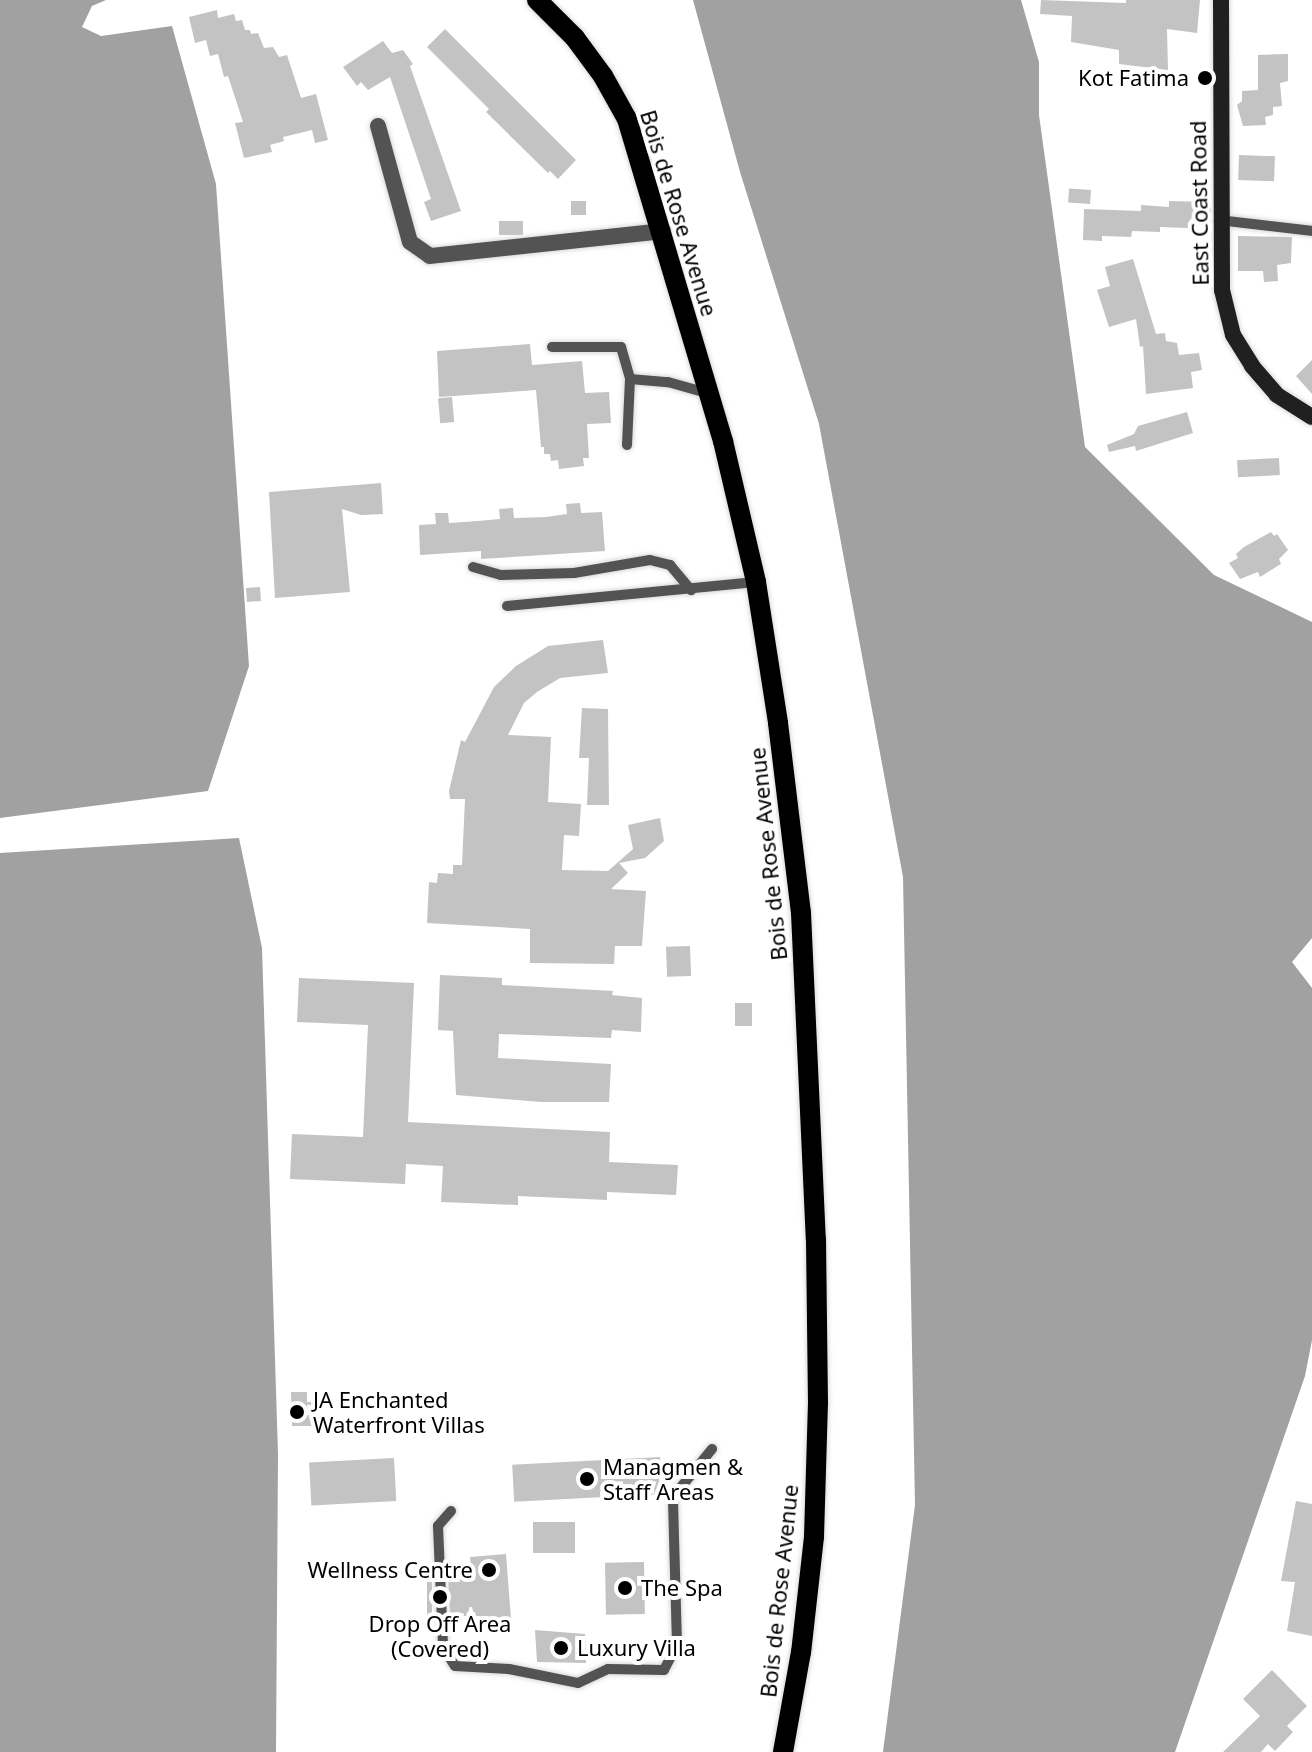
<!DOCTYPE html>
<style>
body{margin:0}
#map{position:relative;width:1312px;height:1752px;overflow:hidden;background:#fff;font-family:"Noto Sans",sans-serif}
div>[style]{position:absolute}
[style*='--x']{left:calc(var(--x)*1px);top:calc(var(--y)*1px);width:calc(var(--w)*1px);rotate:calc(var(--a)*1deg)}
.water>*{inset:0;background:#a1a1a1}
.building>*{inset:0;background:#c3c3c3;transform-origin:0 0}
.roads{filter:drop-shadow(0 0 2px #dbdbdb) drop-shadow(0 0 2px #dbdbdb)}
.service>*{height:10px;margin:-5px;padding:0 5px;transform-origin:5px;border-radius:5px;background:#535353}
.minor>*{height:16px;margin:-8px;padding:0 8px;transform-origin:8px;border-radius:8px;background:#535353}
.secondary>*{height:16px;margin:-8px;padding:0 8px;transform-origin:8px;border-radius:8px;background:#202020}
.primary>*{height:20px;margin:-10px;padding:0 10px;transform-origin:10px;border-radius:10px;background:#000}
.dots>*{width:22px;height:22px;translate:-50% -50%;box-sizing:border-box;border:4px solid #fff;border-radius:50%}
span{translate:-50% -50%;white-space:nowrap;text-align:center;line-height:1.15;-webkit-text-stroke:8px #fff;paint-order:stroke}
.poi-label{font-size:22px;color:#000}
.right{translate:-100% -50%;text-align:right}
.left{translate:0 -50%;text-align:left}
.street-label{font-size:22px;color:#000}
</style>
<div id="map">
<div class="water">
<div style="clip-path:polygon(0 0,106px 0,92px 6px,82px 27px,101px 36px,172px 26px,216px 184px,249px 666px,208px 791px,0 818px)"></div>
<div style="clip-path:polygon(693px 0,1021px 0,1039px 62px,1039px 115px,1085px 447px,1214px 575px,1312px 622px,1312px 938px,1292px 962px,1312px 988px,1312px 1340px,1305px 1376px,1175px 1752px,883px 1752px,915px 1505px,903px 877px,819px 424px,740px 172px)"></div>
<div style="clip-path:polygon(239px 838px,262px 948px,278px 1454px,276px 1752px,0 1752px,0 853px)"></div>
</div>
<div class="building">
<div style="clip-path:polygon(1041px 0,1126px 3px,1126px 0,1200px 0,1197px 33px,1167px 29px,1168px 70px,1119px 64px,1119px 50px,1071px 42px,1072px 16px,1040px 14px)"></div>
<div style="clip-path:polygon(217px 10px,218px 18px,234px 14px,236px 21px,242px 20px,245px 30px,250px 30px,251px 34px,258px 33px,264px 48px,273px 47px,279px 57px,287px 55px,301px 98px,316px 94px,328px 140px,315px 143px,312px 130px,283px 137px,284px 141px,270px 145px,272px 152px,244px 158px,235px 123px,243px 122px,228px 76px,224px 77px,218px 54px,210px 56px,206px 40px,195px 43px,189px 17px)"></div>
<div style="clip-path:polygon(445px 29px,576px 160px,558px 179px,550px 171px,548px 173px,486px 112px,489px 109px,427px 47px)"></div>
<div style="clip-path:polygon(383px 41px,392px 53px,403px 50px,413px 64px,410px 66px,461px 211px,431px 221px,424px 202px,431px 199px,390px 77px,368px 90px,361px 82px,357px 86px,343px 67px)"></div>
<div style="clip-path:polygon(1288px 54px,1288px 81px,1280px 83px,1282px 106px,1273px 107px,1273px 115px,1265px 117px,1266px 125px,1243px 126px,1237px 105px,1242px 101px,1242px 91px,1258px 90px,1258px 55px)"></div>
<div style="left:1239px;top:155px;width:36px;height:25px;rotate:2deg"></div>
<div style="left:1091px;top:190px;width:14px;height:22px;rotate:94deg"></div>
<div style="left:571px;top:201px;width:15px;height:14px"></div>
<div style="clip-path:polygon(1169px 201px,1211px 202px,1211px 222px,1188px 222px,1188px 228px,1160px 227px,1160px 232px,1132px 231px,1131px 237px,1102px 236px,1102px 241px,1083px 240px,1084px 209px,1141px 211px,1141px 205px,1169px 207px)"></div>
<div style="left:523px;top:221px;width:14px;height:24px;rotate:90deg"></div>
<div style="clip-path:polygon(1238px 236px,1292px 237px,1291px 263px,1277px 265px,1278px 281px,1264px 282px,1263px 271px,1238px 271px)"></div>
<div style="clip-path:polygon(1133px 259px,1156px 334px,1165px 333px,1166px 341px,1177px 343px,1179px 355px,1199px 353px,1202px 370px,1191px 372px,1193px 388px,1146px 394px,1143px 346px,1140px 347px,1136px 319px,1109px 327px,1097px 290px,1110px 286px,1105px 267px)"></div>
<div style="clip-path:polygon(530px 344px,532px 365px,582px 361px,585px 393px,609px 392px,611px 423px,587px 424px,589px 458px,583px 458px,584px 466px,559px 469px,558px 460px,551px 461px,550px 454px,544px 454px,544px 447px,541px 447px,536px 390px,439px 397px,437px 351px)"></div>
<div style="clip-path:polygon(1312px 360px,1312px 394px,1296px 376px)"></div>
<div style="left:452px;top:397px;width:25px;height:14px;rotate:85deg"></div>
<div style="clip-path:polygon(1187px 412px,1193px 433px,1136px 451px,1135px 446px,1109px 452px,1107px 445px,1134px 434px,1138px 426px)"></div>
<div style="left:1279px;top:458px;width:17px;height:42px;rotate:87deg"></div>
<div style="clip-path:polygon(381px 483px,383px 514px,361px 515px,342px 509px,350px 592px,275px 598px,269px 492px)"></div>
<div style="clip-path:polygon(580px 503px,581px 513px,602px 512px,605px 551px,481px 559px,481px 551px,420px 555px,419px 525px,436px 524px,435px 513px,448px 513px,449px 523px,478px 521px,500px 519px,499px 509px,513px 508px,514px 518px,546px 517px,567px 514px,566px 504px)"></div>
<div style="clip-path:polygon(1271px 532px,1274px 536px,1277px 534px,1288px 550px,1279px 559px,1281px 564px,1260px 577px,1258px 572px,1240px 579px,1229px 563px,1238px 558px,1236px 554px,1244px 547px)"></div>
<div style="left:260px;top:587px;width:14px;height:14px;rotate:86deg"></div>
<div style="clip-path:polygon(603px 640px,608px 673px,560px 678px,537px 692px,524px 703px,508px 735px,551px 737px,548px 802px,581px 804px,579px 836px,564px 835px,562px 870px,608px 871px,633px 849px,628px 825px,660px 818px,664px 841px,645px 858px,619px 863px,628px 873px,611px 889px,646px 891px,642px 946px,615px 946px,614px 964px,530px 963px,530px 929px,427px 923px,429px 882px,437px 883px,438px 873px,453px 874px,453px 865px,462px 865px,465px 799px,450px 799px,449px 791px,461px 740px,465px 742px,494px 687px,516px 666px,548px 646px)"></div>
<div style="clip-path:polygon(582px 708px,608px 709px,609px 805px,587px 805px,589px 758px,579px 758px)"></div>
<div style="left:690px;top:946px;width:30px;height:24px;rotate:88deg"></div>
<div style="clip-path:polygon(440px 975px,502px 978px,502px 985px,613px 991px,612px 995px,642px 998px,641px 1032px,612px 1030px,611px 1038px,499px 1034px,498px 1058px,611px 1064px,609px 1102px,541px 1102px,456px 1095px,453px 1031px,438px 1030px)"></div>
<div style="clip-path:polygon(299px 978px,414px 983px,408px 1122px,610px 1132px,609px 1162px,678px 1165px,676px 1195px,607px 1192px,607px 1200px,518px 1196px,518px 1205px,441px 1202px,443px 1166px,406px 1164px,405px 1184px,290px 1179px,292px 1134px,363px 1137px,368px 1025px,297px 1022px)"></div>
<div style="left:735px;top:1003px;width:17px;height:23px"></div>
<div style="clip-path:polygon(291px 1392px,307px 1392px,307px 1402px,315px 1402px,315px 1426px,292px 1426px)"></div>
<div style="left:660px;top:1457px;width:37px;height:148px;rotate:87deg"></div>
<div style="left:394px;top:1458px;width:43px;height:85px;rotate:87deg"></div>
<div style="clip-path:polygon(1296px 1501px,1312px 1504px,1312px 1636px,1287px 1631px,1295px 1582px,1281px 1581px)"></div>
<div style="left:533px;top:1522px;width:42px;height:31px"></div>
<div style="clip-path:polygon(506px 1554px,512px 1632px,477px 1633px,476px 1616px,450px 1616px,448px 1577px,472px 1577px,470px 1557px)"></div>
<div style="left:644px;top:1562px;width:52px;height:39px;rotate:89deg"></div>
<div style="left:427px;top:1578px;width:5px;height:38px"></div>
<div style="clip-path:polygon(535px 1630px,585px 1634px,586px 1663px,537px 1662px)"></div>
<div style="clip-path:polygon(1272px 1670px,1307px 1706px,1287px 1726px,1293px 1732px,1275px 1751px,1268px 1744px,1261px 1752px,1223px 1752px,1260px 1716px,1243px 1699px)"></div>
</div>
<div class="roads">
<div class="service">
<div style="--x:1219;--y:220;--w:94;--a:6.7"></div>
<div style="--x:552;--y:347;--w:69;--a:0"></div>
<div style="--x:621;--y:347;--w:33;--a:74"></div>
<div style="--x:627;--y:445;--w:66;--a:-87.4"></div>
<div style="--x:630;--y:379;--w:38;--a:5"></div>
<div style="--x:668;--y:382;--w:41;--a:15.8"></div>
<div style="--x:473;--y:567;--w:29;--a:16"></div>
<div style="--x:501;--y:575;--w:73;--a:-1.6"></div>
<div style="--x:574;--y:573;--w:77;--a:-9.7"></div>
<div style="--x:650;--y:560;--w:21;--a:14"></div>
<div style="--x:670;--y:565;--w:33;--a:50"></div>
<div style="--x:507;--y:606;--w:250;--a:-5.5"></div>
<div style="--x:451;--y:1511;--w:20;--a:131"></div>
<div style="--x:438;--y:1526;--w:121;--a:87.6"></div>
<div style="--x:443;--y:1647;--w:22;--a:58"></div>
<div style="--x:455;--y:1666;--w:54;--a:3.2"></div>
<div style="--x:509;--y:1669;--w:70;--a:11.5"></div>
<div style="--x:578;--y:1683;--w:33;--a:-25"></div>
<div style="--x:608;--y:1669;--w:56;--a:1"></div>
<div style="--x:664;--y:1670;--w:29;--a:-63"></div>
<div style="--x:677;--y:1644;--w:147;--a:-91.6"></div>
<div style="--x:673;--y:1497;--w:62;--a:-50.9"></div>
</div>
<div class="minor">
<div style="--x:378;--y:126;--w:120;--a:74.6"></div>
<div style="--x:410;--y:242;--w:24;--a:35"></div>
<div style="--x:430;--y:256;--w:234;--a:-6.1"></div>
</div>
<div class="secondary">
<div style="--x:1221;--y:0;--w:290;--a:89.8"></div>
<div style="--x:1222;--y:290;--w:46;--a:76.3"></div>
<div style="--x:1233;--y:335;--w:36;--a:58"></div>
<div style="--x:1252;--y:366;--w:38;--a:49"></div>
<div style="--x:1277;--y:395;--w:41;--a:32.2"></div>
</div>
<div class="primary">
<div style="--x:537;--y:0;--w:54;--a:45"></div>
<div style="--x:575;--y:38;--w:47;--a:53.6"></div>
<div style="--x:603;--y:76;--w:49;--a:60.8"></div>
<div style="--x:627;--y:119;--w:336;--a:73.4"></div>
<div style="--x:723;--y:441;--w:145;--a:76.8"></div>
<div style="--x:756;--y:582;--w:143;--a:81.1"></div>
<div style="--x:778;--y:723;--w:191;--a:83.1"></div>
<div style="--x:801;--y:913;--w:327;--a:87.4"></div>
<div style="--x:816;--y:1240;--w:162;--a:89.3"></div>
<div style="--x:818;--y:1402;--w:135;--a:91.7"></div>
<div style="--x:814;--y:1537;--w:116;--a:96.4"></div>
<div style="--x:801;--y:1652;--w:102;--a:100.2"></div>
</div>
</div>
<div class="dots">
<div style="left:1205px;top:78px;background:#000"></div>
<div style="left:297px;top:1412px;background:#000"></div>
<div style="left:587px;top:1479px;background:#000"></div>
<div style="left:489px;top:1570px;background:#000"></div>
<div style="left:625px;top:1588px;background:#000"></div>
<div style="left:440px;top:1597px;background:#000"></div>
<div style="left:561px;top:1648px;background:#000"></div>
</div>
<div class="poi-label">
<span class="right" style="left:1189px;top:78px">Kot Fatima</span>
<span class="left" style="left:313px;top:1412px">JA Enchanted<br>Waterfront Villas</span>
<span class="left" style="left:603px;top:1479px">Managmen &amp;<br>Staff Areas</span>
<span class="right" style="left:473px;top:1570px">Wellness Centre</span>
<span class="left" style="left:641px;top:1588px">The Spa</span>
<span style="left:440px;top:1636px">Drop Off Area<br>(Covered)</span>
<span class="left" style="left:577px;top:1648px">Luxury Villa</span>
</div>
<div class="street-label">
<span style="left:1199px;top:203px;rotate:-91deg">East Coast Road</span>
<span style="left:679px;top:213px;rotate:73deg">Bois de Rose Avenue</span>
<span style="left:768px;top:854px;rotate:-96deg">Bois de Rose Avenue</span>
<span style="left:779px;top:1591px;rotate:-84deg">Bois de Rose Avenue</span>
</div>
</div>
